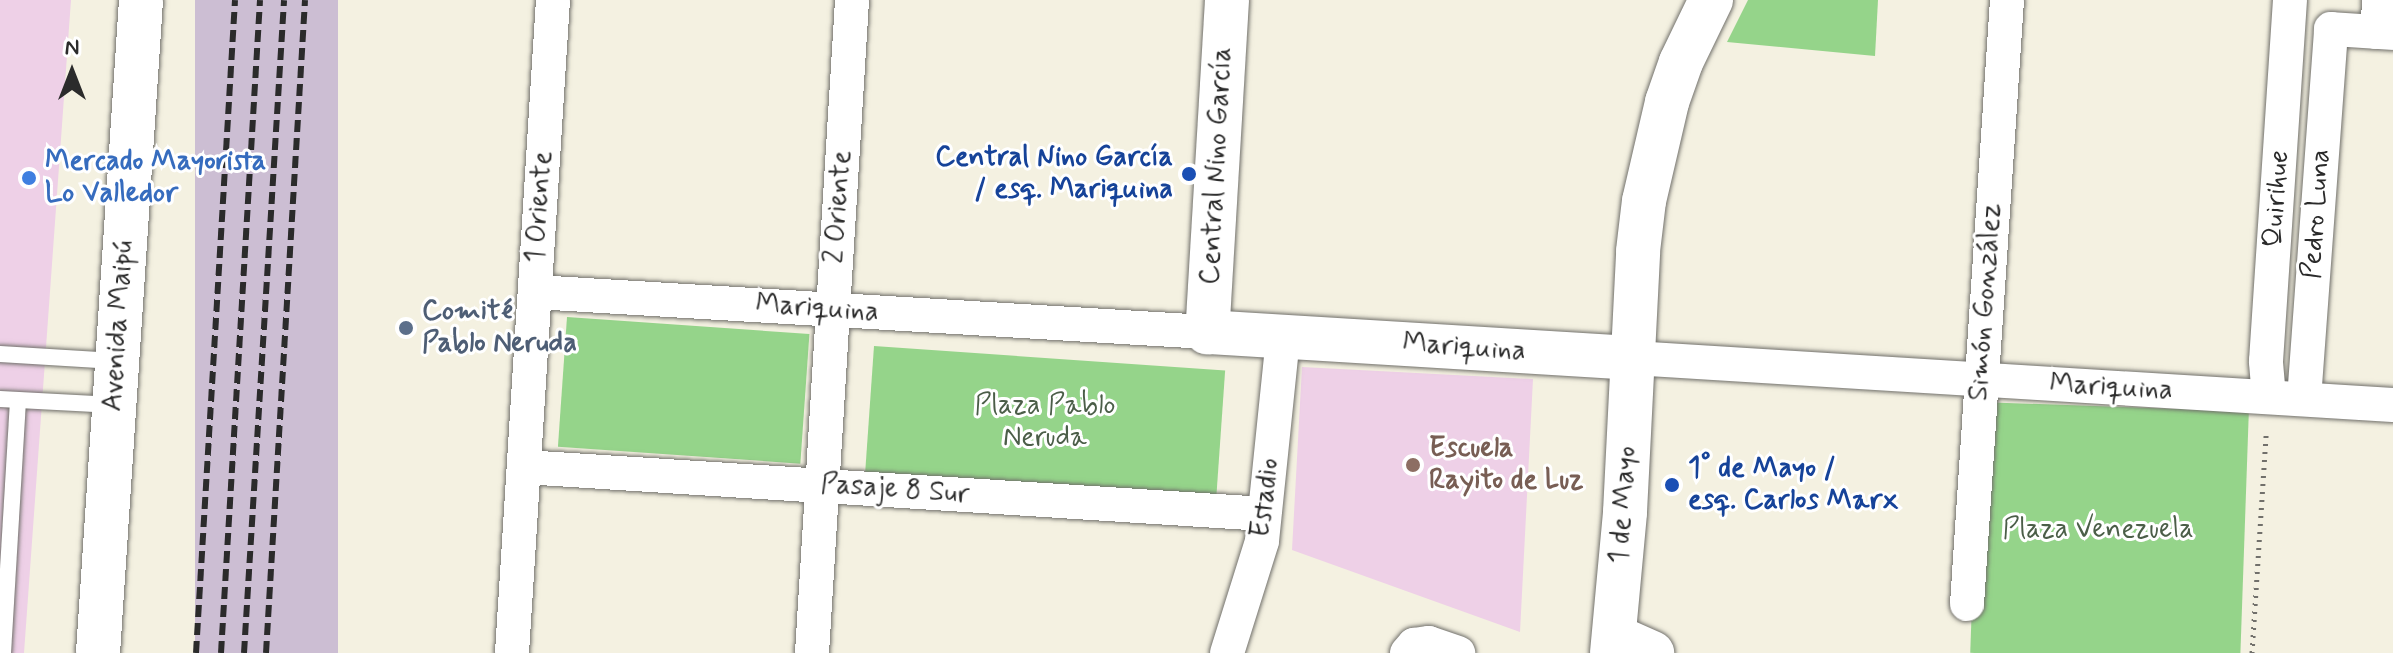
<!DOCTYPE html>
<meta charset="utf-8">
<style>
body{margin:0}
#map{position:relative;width:2393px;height:653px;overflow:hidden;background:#f4f1e1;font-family:Mynerve,sans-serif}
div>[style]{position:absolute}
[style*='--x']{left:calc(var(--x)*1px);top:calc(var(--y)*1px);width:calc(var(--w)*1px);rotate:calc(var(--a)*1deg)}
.built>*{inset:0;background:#eed0e7}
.industrial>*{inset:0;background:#ccbed3;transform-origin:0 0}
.green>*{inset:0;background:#95d48a;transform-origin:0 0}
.path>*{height:5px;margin-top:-2.5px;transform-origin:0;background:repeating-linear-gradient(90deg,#71706b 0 2px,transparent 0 8px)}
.roads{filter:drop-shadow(0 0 2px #71706b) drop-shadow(0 0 2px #71706b)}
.lane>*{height:16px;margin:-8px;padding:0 8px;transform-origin:8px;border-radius:8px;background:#fff}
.street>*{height:34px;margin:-17px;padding:0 17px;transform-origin:17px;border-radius:17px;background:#fff}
.secondary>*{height:44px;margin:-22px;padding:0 22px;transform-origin:22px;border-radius:22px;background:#fff}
.rail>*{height:6px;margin-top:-3px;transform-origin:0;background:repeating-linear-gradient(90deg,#2b2b2b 0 12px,transparent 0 18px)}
.dots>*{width:22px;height:22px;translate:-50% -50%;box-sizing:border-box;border:4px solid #fff;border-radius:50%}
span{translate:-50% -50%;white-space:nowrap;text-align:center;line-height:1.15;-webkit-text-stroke:6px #fff;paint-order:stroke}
.transit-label{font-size:28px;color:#164399;font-weight:700}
.right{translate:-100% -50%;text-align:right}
.left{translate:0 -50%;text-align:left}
.shop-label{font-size:28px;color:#366cbe;font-weight:700}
.street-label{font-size:28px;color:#2b2b2b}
.service-label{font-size:28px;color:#4e5e75;font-weight:700}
.park-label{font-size:28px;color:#4b5e48}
.education-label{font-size:28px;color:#785e54;font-weight:700}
.north{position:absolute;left:32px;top:32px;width:80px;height:80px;-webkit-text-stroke:6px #fff;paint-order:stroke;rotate:0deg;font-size:22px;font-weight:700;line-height:32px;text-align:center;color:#2b2b2b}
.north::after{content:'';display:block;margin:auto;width:28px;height:36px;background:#2b2b2b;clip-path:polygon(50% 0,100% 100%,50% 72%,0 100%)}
</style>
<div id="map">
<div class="built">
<div style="clip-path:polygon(0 0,71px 0,24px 653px,0 653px)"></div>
<div style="clip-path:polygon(1302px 367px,1533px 379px,1520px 632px,1292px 550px)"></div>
</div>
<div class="industrial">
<div style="left:195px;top:0;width:143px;height:654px"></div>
</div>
<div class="green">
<div style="clip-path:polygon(1748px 0,1878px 0,1875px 56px,1727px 42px)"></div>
<div style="left:567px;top:317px;width:243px;height:130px;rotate:4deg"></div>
<div style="left:874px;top:346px;width:352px;height:126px;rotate:4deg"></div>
<div style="left:1979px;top:402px;width:270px;height:251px;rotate:2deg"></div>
</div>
<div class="path">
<div style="--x:2252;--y:653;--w:219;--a:-86.3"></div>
</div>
<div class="roads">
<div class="lane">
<div style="--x:0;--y:354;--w:115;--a:3.5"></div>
<div style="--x:0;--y:399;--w:114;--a:3"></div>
<div style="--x:3;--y:653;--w:253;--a:-86.6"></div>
</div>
<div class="street">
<div style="--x:2377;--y:32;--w:32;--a:-86"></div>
<div style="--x:535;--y:292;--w:673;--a:3.41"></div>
<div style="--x:1633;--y:358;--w:761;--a:3.54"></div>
<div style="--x:2269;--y:397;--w:36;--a:-95"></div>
<div style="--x:2266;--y:361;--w:362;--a:-86.2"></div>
<div style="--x:2304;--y:399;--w:371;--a:-85.8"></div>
<div style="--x:2331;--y:29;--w:62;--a:3.7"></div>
<div style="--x:524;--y:467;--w:742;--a:3.63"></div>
<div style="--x:1967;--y:604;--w:605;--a:-86.21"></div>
<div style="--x:512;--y:653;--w:654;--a:-86.41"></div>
<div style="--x:812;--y:653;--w:654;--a:-86.49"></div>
<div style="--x:1227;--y:653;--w:117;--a:-72.6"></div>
<div style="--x:1262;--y:541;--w:204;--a:-84.1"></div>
<div style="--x:1407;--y:653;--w:11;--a:-49"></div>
<div style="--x:1414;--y:645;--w:15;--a:-8"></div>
<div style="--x:1429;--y:643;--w:31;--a:19"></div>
</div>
<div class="secondary">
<div style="--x:1227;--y:0;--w:333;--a:93.4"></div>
<div style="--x:1207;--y:332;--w:427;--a:3.5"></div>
<div style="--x:1614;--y:636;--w:42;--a:24.1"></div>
<div style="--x:98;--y:653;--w:654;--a:-86.23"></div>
<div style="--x:1612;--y:653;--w:142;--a:-84.7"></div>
<div style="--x:1625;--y:512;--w:261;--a:-87.1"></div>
<div style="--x:1638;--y:251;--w:50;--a:-83.2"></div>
<div style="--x:1644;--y:201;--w:102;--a:-76.9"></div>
<div style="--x:1667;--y:102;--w:42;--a:-70.7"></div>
<div style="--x:1681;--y:62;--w:69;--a:-64.2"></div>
</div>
</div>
<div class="rail">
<div style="--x:196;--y:653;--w:654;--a:-86.58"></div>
<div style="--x:221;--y:653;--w:654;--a:-86.58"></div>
<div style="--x:244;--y:653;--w:654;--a:-86.49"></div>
<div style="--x:266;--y:653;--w:654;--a:-86.58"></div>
</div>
<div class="dots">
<div style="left:1189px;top:174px;background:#1a4fb4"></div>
<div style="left:29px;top:178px;background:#3f7fe0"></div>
<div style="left:406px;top:328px;background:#5c6f8a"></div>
<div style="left:1413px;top:465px;background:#8d6e63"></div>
<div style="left:1672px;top:485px;background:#1a4fb4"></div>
</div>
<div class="transit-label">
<span class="right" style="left:1173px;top:174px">Central Nino García<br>/ esq. Mariquina</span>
<span class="left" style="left:1688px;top:485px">1° de Mayo /<br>esq. Carlos Marx</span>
</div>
<div class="shop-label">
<span class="left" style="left:45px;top:178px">Mercado Mayorista<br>Lo Valledor</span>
</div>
<div class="street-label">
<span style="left:1217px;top:166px;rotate:-87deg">Central Nino García</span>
<span style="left:2277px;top:199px;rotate:-86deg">Quirihue</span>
<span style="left:540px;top:207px;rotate:-86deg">1 Oriente</span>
<span style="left:839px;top:207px;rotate:-86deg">2 Oriente</span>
<span style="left:2317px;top:214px;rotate:-86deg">Pedro Luna</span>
<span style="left:1986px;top:302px;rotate:-86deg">Simón González</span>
<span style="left:817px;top:309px;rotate:4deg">Mariquina</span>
<span style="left:119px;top:326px;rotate:-86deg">Avenida Maipú</span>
<span style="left:1464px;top:348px;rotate:4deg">Mariquina</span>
<span style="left:2111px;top:388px;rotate:3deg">Mariquina</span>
<span style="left:895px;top:490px;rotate:4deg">Pasaje 8 Sur</span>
<span style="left:1266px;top:498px;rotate:-83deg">Estadio</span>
<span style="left:1624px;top:505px;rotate:-86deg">1 de Mayo</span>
</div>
<div class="service-label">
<span class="left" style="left:422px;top:328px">Comité<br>Pablo Neruda</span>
</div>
<div class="park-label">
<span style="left:1045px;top:422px">Plaza Pablo<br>Neruda</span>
<span style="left:2098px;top:530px">Plaza Venezuela</span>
</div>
<div class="education-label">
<span class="left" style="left:1429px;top:465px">Escuela<br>Rayito de Luz</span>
</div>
<div class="north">N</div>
</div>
